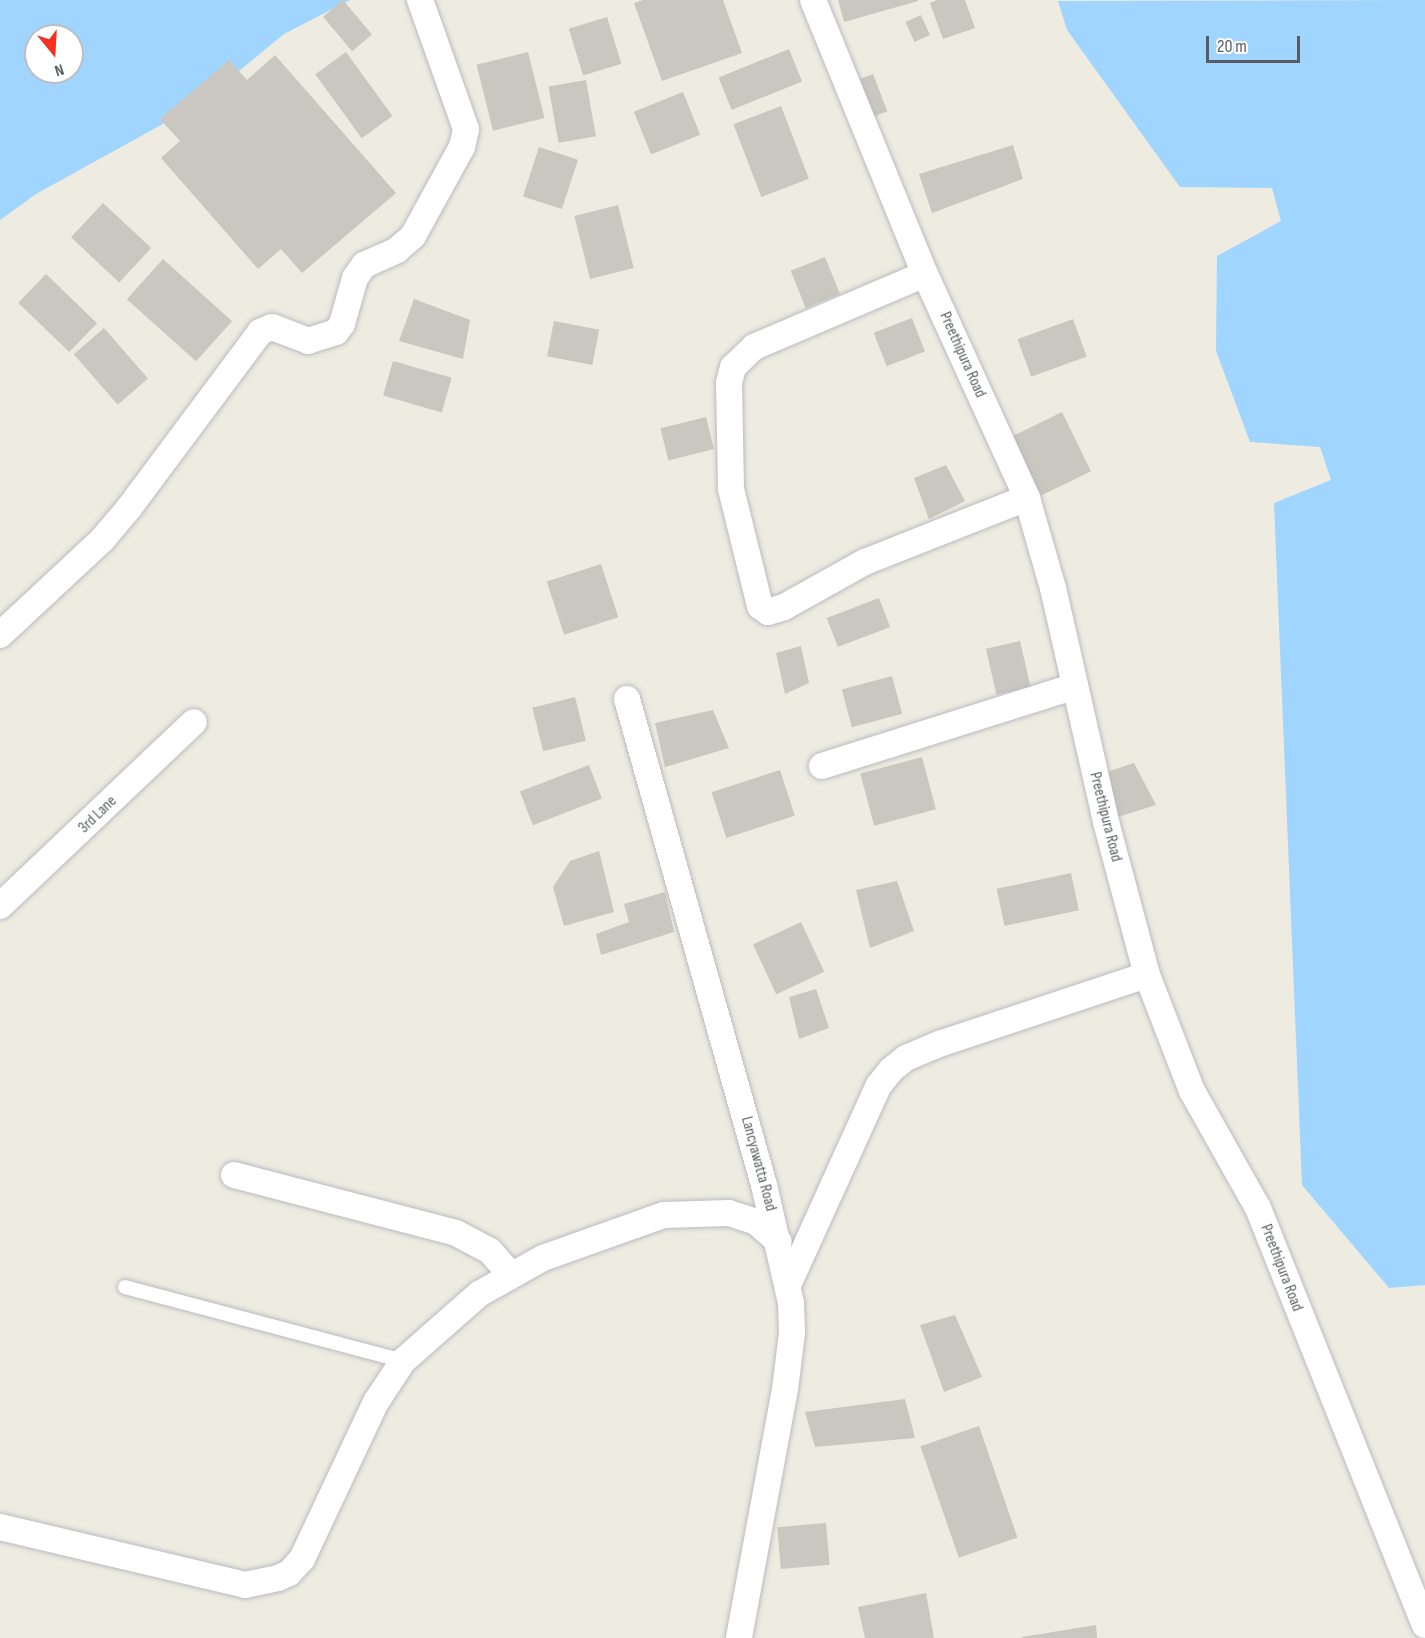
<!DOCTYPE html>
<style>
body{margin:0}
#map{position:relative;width:1425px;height:1638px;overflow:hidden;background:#eeebe0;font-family:"Sofia Sans Condensed",sans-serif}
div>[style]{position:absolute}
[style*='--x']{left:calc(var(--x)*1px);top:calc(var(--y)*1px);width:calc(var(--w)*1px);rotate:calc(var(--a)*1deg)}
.water>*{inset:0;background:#9fd5ff}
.building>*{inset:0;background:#cac7c0;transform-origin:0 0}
.roads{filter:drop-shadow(0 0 2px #b9bbc1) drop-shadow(0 0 2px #b9bbc1)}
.service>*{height:14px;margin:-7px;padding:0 7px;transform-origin:7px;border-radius:7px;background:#fff}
.minor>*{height:26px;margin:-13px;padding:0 13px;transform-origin:13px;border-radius:13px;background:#fff}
span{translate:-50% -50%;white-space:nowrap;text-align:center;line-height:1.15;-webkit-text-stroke:4.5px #fff;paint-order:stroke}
.street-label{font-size:16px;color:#595d63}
.north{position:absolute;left:24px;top:24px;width:60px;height:60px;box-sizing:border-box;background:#fff;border:2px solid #bdbec1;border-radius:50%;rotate:162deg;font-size:16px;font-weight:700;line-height:24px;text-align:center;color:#595d63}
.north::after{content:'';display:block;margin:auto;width:21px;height:27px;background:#f43120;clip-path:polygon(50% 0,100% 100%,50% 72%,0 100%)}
.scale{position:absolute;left:1206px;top:36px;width:94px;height:27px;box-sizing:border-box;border:3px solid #595d63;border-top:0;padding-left:8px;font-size:18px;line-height:21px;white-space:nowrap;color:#595d63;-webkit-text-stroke:4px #fff;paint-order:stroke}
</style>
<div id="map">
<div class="water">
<div style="clip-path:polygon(evenodd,0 0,350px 0,284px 34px,199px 104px,36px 194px,0 220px,0 0,36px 36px,72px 36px,72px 72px,36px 72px,36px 36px)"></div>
<div style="clip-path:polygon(1425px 0,1425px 1285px,1389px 1288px,1302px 1185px,1274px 503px,1331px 480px,1320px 447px,1250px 442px,1216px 351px,1217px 256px,1281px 221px,1272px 188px,1180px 187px,1067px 30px,1058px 1px)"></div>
</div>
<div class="building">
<div style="left:343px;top:0;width:45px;height:26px;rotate:50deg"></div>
<div style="clip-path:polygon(643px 0,723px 0,742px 53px,662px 81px,634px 3px)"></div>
<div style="clip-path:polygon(838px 0,918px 0,918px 1px,844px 22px)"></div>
<div style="clip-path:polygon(937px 0,965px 0,975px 28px,943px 39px,930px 3px)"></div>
<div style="left:921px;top:15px;width:22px;height:17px;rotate:66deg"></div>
<div style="left:607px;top:17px;width:49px;height:40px;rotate:73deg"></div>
<div style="left:789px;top:49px;width:35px;height:76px;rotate:68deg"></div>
<div style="left:346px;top:52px;width:79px;height:38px;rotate:54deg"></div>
<div style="left:528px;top:52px;width:68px;height:53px;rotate:76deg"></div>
<div style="clip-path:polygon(275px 55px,396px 193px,302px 273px,281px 249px,258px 269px,161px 158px,180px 141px,160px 119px,229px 60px,247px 80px)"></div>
<div style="left:873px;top:74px;width:40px;height:34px;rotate:69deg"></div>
<div style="left:586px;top:80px;width:57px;height:38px;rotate:80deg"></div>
<div style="left:683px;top:92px;width:46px;height:53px;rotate:68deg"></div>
<div style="left:781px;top:106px;width:78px;height:51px;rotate:69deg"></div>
<div style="clip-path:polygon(1013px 145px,1023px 179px,932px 213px,919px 174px)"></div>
<div style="left:539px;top:147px;width:41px;height:52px;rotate:18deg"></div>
<div style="left:103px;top:203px;width:66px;height:47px;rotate:43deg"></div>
<div style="left:618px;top:205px;width:65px;height:45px;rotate:76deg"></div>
<div style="left:825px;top:257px;width:40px;height:37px;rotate:68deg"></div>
<div style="left:163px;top:259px;width:93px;height:54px;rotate:42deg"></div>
<div style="left:46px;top:274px;width:71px;height:40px;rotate:44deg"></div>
<div style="clip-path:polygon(414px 299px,470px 320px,463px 359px,399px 341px)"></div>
<div style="left:912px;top:318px;width:36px;height:41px;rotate:69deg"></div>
<div style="left:1073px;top:319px;width:40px;height:59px;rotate:70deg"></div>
<div style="left:554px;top:321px;width:46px;height:36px;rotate:11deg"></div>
<div style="left:104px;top:328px;width:67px;height:40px;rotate:49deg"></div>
<div style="left:393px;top:361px;width:61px;height:36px;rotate:16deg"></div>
<div style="left:1062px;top:412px;width:66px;height:56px;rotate:64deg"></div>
<div style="left:706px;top:417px;width:33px;height:47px;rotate:76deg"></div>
<div style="clip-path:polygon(946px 465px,965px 501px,929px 519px,914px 478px)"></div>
<div style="left:601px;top:564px;width:56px;height:57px;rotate:72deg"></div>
<div style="left:879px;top:598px;width:31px;height:56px;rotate:69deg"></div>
<div style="left:1020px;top:641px;width:47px;height:35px;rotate:77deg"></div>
<div style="clip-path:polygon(801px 646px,809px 683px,785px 694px,776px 653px)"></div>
<div style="left:892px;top:676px;width:39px;height:52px;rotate:75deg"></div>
<div style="left:575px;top:697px;width:45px;height:44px;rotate:76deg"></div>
<div style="clip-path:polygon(713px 710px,729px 748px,665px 767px,655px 723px)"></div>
<div style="left:922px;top:757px;width:54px;height:64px;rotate:75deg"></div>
<div style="clip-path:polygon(1134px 763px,1156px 805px,1118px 817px,1107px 772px)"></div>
<div style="left:589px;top:765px;width:36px;height:74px;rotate:69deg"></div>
<div style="left:780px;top:770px;width:48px;height:72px;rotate:72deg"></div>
<div style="clip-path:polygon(599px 851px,614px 912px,564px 926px,553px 887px,570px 861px)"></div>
<div style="left:1071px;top:873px;width:38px;height:76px;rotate:78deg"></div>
<div style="clip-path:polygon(897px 881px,914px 931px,870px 948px,856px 890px)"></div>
<div style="clip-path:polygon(665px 892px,674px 932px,601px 955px,596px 934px,629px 922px,624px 904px)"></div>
<div style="left:801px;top:922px;width:55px;height:53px;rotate:65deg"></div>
<div style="clip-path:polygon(816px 989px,829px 1028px,799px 1039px,789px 997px)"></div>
<div style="clip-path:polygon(955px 1315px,982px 1377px,944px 1392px,920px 1325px)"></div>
<div style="clip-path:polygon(905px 1399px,915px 1438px,815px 1447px,805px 1412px)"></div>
<div style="left:979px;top:1426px;width:118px;height:62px;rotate:71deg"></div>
<div style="left:826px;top:1523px;width:42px;height:49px;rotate:85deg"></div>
<div style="clip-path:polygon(926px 1593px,934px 1638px,865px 1638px,858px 1607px)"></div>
<div style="clip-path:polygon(1096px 1625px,1097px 1638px,1022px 1638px,1022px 1637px)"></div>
</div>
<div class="roads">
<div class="service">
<div style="--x:125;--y:1287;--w:288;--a:14.9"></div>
</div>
<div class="minor">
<div style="--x:813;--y:0;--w:296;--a:67.8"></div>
<div style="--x:925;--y:274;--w:246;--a:65.5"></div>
<div style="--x:1027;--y:498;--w:94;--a:73.9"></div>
<div style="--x:1053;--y:588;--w:240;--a:77.2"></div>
<div style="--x:1106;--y:822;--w:158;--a:75"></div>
<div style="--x:1147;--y:975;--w:124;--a:68.8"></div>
<div style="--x:1192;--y:1091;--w:134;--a:60.6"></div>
<div style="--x:1258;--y:1208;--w:449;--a:68.2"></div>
<div style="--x:925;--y:274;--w:186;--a:156.9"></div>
<div style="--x:754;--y:347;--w:29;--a:136"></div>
<div style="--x:733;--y:367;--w:16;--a:104"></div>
<div style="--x:729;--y:383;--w:106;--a:88.9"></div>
<div style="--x:731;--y:489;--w:121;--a:76.1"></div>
<div style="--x:760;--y:606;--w:10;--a:37"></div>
<div style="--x:768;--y:612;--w:17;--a:-17"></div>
<div style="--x:784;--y:607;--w:93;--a:-29.1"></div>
<div style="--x:865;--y:562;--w:174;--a:-21.6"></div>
<div style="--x:0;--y:635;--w:139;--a:-43"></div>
<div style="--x:102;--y:540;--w:42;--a:-49.8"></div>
<div style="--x:129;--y:508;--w:219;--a:-53.3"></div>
<div style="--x:260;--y:332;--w:13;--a:-23"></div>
<div style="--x:272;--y:327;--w:39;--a:21"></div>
<div style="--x:308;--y:341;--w:29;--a:-18"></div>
<div style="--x:336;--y:332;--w:10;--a:-53"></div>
<div style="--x:342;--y:324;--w:48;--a:-74.2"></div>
<div style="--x:355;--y:278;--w:16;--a:-55"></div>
<div style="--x:364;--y:265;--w:36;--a:-24"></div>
<div style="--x:397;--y:250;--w:21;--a:-41"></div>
<div style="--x:413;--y:236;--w:102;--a:-61.2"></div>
<div style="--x:462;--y:147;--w:18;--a:-77"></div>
<div style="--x:466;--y:129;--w:137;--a:-109.6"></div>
<div style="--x:627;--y:699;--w:505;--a:74.26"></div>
<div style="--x:764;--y:1185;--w:121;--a:77.1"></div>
<div style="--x:791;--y:1303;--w:30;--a:88"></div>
<div style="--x:792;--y:1333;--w:56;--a:97.1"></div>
<div style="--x:785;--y:1389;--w:253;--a:100.5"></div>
<div style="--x:822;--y:766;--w:263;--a:-17.5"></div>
<div style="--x:0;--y:906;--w:267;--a:-43.5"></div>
<div style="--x:234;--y:1175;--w:229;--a:14.6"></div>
<div style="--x:456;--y:1233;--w:38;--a:28"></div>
<div style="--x:490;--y:1251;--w:32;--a:49"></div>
<div style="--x:789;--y:1283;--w:217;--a:-65.6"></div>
<div style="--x:879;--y:1085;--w:19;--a:-51"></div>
<div style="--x:891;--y:1070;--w:19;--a:-39"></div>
<div style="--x:906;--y:1058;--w:39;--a:-23"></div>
<div style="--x:942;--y:1043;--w:216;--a:-18.4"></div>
<div style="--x:0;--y:1527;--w:252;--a:13.3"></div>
<div style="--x:245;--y:1585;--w:34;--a:-12"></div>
<div style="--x:278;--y:1578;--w:12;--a:-24"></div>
<div style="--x:289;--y:1573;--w:19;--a:-47"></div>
<div style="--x:302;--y:1559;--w:174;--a:-64.8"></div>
<div style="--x:376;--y:1402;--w:49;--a:-56.6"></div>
<div style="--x:403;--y:1361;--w:101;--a:-41.4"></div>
<div style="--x:479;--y:1294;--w:73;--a:-29.4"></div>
<div style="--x:543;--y:1258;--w:128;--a:-19.6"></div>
<div style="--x:664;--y:1215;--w:65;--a:-1.8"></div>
<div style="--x:729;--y:1213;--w:28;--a:18"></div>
<div style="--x:756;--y:1222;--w:30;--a:41"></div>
</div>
</div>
<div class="street-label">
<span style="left:962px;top:355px;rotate:66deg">Preethipura Road</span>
<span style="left:98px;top:815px;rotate:-44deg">3rd Lane</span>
<span style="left:1105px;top:817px;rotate:76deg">Preethipura Road</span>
<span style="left:758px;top:1164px;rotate:75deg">Lancyawatta Road</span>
<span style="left:1281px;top:1268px;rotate:69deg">Preethipura Road</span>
</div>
<div class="north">N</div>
<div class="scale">20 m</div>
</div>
